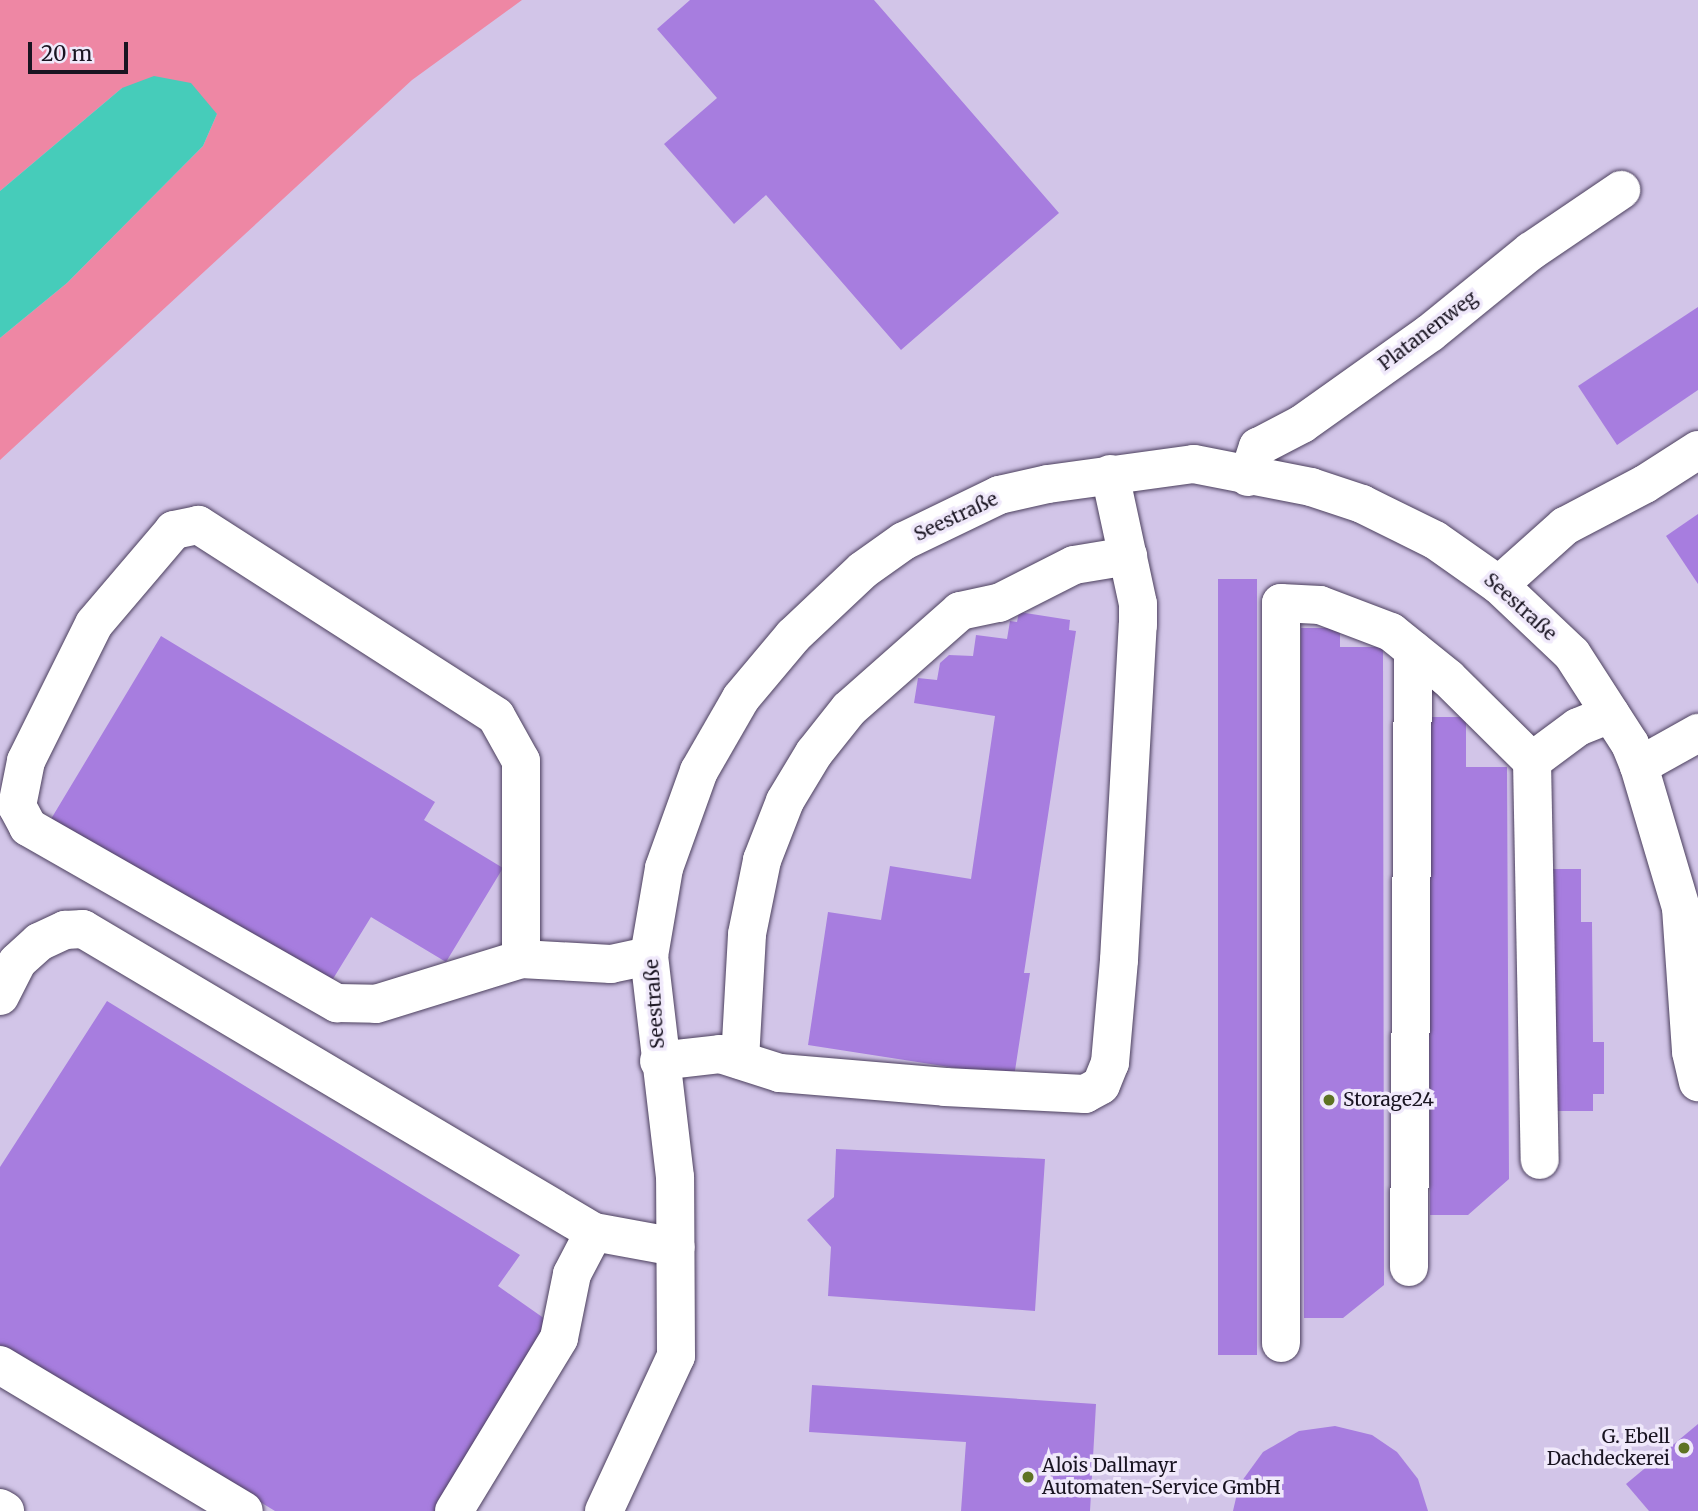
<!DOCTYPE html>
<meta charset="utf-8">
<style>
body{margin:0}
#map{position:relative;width:1698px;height:1511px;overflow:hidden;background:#d2c5e8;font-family:Merriweather,serif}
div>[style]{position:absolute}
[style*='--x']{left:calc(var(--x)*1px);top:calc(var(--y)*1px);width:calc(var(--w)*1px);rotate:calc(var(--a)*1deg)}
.green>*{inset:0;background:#ee87a4}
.water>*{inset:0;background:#46ccba}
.building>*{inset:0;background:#a77ddf;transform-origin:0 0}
.roads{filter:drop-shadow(0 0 2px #4c405e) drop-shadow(0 0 2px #4c405e)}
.minor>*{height:38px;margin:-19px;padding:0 19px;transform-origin:19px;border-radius:19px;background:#fff}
.dots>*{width:19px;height:19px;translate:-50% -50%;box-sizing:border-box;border:4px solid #f0e9fb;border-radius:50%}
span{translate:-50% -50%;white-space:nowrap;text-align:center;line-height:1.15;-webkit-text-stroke:7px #f0e9fb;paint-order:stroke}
.street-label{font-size:19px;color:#191421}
.poi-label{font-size:19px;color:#191421}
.left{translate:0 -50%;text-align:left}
.right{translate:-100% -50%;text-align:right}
.scale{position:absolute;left:28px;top:42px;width:100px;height:32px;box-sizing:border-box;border:4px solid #191421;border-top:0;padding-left:9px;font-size:21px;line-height:24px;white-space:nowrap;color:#191421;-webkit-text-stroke:5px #f0e9fb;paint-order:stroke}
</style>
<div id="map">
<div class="green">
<div style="clip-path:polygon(0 0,522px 0,412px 80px,0 460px,0 338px,67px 283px,203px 146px,217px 114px,122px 88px,0 191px)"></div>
</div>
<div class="water">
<div style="clip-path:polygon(154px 76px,191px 83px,217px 114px,203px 146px,67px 283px,0 338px,0 191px,122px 88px)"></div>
</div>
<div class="building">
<div style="clip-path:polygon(690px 0,874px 0,1059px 213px,901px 350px,766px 195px,734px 224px,664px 144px,717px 98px,657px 29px)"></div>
<div style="clip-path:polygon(1698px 307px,1698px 390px,1617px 445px,1578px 386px)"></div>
<div style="clip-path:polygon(1698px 514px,1698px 584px,1666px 536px)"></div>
<div style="left:1218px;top:579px;width:39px;height:776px"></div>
<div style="clip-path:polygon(1019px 612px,1070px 620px,1069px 630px,1076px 631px,1024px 973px,1030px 973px,1014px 1077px,808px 1045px,828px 912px,881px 920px,890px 866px,971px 879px,995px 716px,914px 703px,918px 678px,937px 680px,940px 663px,949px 655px,973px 656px,976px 635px,1007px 639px,1010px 621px,1017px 622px)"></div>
<div style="clip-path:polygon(1301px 628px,1340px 628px,1340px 647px,1383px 647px,1384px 1285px,1343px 1318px,1304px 1318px)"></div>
<div style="clip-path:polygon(161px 636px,435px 802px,424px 820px,503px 868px,446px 962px,371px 917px,328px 987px,51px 819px)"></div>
<div style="clip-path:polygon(1428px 717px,1466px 717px,1466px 767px,1507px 767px,1509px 1179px,1468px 1215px,1430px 1215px)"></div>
<div style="clip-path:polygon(1553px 869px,1581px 869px,1581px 922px,1592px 922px,1593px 1042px,1604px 1042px,1604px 1094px,1593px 1094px,1593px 1111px,1555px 1111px)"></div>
<div style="clip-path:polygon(107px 1001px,520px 1255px,498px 1286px,555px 1326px,445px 1511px,275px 1511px,0 1345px,0 1167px)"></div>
<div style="clip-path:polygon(836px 1149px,1045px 1159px,1035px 1311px,828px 1296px,831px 1247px,807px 1220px,834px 1197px)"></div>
<div style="clip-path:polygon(812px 1385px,1096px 1404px,1090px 1511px,961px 1511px,966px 1442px,809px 1432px)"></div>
<div style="clip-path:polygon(1698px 1424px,1698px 1511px,1649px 1511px,1626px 1484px)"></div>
<div style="clip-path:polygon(1335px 1426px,1372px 1435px,1397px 1452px,1418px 1479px,1428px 1511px,1233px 1511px,1239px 1485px,1263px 1452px,1299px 1431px)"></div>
</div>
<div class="roads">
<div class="minor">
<div style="--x:1248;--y:477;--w:32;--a:-72"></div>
<div style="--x:1258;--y:447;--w:50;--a:-27.6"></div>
<div style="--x:1302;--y:424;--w:157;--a:-35.4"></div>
<div style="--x:1430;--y:333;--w:130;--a:-39.1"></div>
<div style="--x:1531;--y:251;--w:109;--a:-34.1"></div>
<div style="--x:1499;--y:585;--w:89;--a:-41.8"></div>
<div style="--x:1565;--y:526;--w:90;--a:-27.7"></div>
<div style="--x:1645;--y:484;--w:63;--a:-32.7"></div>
<div style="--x:1532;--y:761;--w:399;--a:88.9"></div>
<div style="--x:1639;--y:766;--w:68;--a:-29.2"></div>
<div style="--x:521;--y:959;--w:198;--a:-90"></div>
<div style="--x:521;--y:761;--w:51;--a:-119.1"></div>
<div style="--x:496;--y:716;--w:354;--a:-147.3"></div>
<div style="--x:198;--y:525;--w:25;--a:168"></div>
<div style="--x:174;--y:530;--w:123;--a:130.4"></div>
<div style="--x:94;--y:624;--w:153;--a:116.4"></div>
<div style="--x:26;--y:761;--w:46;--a:101.3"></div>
<div style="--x:17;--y:806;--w:24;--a:62"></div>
<div style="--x:28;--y:827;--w:356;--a:29.7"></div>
<div style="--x:337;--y:1003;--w:39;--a:1"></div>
<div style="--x:376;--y:1004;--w:152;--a:-17.2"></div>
<div style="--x:521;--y:959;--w:90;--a:3.2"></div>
<div style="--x:611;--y:964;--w:39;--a:-12"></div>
<div style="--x:0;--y:996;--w:38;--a:-63"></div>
<div style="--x:17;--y:962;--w:30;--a:-42"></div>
<div style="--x:39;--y:942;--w:29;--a:-25"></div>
<div style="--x:65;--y:930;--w:18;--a:-3"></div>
<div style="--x:83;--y:929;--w:594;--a:30.67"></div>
<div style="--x:594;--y:1232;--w:83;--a:10.4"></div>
<div style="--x:740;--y:1060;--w:126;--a:-86.8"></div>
<div style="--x:747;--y:934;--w:76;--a:-78.5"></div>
<div style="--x:762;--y:860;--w:63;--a:-68.7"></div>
<div style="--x:785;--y:801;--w:56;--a:-58.9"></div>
<div style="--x:814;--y:753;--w:56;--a:-51.5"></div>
<div style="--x:849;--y:709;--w:148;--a:-41.4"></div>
<div style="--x:960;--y:611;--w:40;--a:-12"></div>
<div style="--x:999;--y:603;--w:84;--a:-26.9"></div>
<div style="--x:1074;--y:565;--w:55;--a:-9.5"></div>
<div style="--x:659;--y:1061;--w:61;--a:-6.5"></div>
<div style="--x:720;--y:1054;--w:63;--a:17.6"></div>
<div style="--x:780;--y:1073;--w:166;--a:4.8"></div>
<div style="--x:945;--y:1087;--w:140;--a:2.9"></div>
<div style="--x:1085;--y:1094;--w:18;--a:-29"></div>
<div style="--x:1101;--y:1085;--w:24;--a:-68"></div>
<div style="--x:1110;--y:1063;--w:103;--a:-85"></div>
<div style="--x:1119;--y:960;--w:336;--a:-86.8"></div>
<div style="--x:1138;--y:625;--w:21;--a:-90"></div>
<div style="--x:1138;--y:604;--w:133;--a:-102.2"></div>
<div style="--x:1409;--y:1267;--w:617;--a:-89.63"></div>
<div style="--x:1281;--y:1343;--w:740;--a:-90"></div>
<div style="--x:1281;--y:603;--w:39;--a:3"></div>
<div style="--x:1320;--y:605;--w:76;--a:20.8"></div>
<div style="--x:1391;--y:632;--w:73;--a:38.9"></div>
<div style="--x:1448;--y:678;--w:118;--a:44.7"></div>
<div style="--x:1532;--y:761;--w:57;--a:-36.5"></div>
<div style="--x:1578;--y:727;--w:35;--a:-22"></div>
<div style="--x:0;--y:1365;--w:284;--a:30.9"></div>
<div style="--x:0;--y:1508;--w:6;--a:31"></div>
<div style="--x:454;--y:1511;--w:202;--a:-58.7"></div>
<div style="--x:559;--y:1338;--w:65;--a:-78.5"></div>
<div style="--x:572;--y:1274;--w:47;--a:-62.4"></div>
<div style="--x:604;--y:1511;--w:171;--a:-65.1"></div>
<div style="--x:676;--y:1356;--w:179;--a:-90.3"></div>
<div style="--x:675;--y:1177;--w:223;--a:-96.7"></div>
<div style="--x:649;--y:956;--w:89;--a:-80.3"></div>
<div style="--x:664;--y:868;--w:103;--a:-70.2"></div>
<div style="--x:699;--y:771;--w:84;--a:-60.1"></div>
<div style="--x:741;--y:698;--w:81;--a:-50"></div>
<div style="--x:793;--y:636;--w:96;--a:-43.3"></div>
<div style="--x:863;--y:570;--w:50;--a:-35.3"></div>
<div style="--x:904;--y:541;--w:106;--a:-25.8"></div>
<div style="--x:999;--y:495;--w:50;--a:-12.7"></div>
<div style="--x:1048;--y:484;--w:147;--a:-7.8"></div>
<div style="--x:1194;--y:464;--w:119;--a:11.1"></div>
<div style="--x:1311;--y:487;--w:54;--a:18.4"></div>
<div style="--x:1362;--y:504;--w:81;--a:26.3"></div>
<div style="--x:1435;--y:540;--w:78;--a:35.1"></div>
<div style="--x:1499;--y:585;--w:100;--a:43.4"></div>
<div style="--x:1572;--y:654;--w:107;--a:57.2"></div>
<div style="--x:1630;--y:744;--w:24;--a:68"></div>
<div style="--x:1639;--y:766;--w:148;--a:73.5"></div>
<div style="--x:1681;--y:908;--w:144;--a:86"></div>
<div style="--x:1691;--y:1052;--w:31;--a:77"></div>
</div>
</div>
<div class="dots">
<div style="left:1329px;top:1100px;background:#5e7323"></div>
<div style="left:1684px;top:1448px;background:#5e7323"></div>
<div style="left:1028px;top:1477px;background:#5e7323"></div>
</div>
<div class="street-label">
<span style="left:1428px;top:331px;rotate:-37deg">Platanenweg</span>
<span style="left:956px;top:517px;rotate:-25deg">Seestraße</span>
<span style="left:1520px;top:607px;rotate:42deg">Seestraße</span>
<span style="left:655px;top:1004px;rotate:-94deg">Seestraße</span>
</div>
<div class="poi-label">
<span class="left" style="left:1343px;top:1100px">Storage24</span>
<span class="right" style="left:1670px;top:1448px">G. Ebell<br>Dachdeckerei</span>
<span class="left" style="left:1042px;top:1477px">Alois Dallmayr<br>Automaten-Service GmbH</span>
</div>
<div class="scale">20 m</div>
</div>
